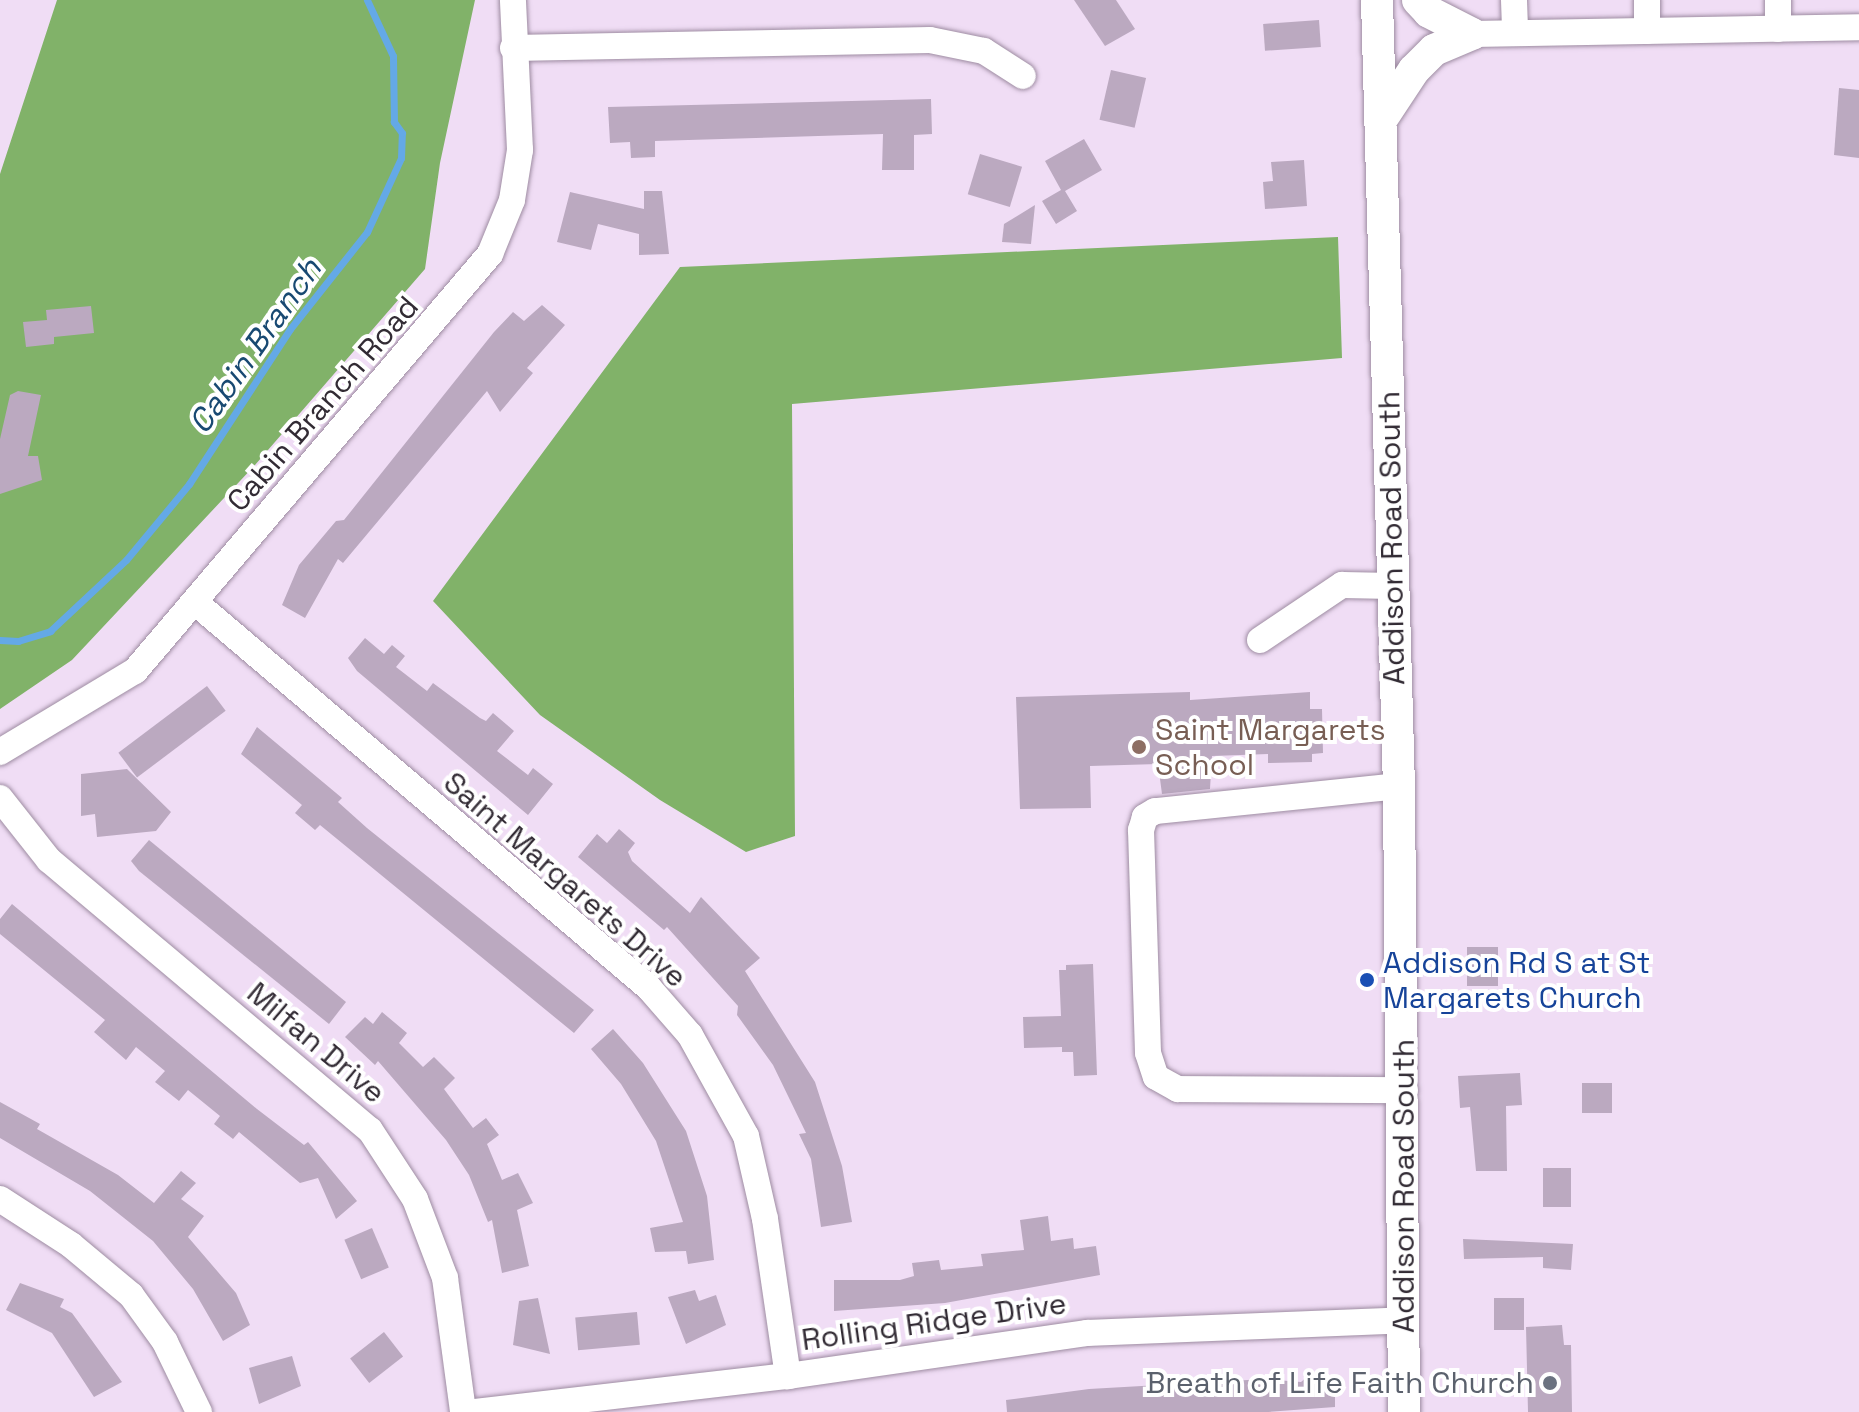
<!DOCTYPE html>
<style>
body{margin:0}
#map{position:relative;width:1859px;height:1412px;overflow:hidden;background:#f0ddf5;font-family:"Space Grotesk",sans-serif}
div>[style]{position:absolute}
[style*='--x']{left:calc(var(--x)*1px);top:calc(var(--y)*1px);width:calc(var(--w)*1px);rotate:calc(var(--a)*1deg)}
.forest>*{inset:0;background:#81b269}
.stream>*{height:7px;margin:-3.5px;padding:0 3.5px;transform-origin:3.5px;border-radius:3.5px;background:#64a9e6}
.building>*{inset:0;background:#bba9c0;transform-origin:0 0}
.roads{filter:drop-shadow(0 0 2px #9e8ca2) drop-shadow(0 0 2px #9e8ca2)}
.minor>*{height:26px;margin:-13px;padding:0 13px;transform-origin:13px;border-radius:13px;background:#fff}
.major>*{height:32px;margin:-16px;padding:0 16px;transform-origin:16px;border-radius:16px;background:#fff}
.dots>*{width:22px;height:22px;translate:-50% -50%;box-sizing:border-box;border:4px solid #fff;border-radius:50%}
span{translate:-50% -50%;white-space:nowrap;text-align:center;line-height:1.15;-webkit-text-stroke:8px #fff;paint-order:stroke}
.street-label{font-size:30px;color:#322b34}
.education-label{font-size:30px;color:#785e54}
.left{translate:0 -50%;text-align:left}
.transit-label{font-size:30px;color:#164399}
.worship-label{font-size:30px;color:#5b616d}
.right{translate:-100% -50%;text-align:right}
.water-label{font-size:32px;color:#184972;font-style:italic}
</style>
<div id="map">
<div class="forest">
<div style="clip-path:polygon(57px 0,475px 0,440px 163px,425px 269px,255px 465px,72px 660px,0 709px,0 174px)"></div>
<div style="clip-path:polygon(1338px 237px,1342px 358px,792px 404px,795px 836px,746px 852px,660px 800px,540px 715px,433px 601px,680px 267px)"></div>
</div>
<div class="stream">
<div style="--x:0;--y:640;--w:18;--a:3"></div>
<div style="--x:18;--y:641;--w:34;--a:-17"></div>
<div style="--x:50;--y:631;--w:104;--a:-43.1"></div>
<div style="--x:126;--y:560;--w:99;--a:-50.3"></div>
<div style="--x:189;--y:484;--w:185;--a:-56.9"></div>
<div style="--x:290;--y:329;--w:124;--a:-51.6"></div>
<div style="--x:367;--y:232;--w:81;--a:-65.3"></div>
<div style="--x:401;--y:158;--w:25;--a:-88"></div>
<div style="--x:402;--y:133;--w:14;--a:-126"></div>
<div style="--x:394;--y:122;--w:66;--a:-90.9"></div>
<div style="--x:393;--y:56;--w:62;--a:-114.9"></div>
</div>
<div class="building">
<div style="clip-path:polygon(1074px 0,1116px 0,1135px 29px,1105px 46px)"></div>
<div style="left:1319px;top:20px;width:27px;height:56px;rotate:86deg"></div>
<div style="left:1111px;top:70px;width:36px;height:51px;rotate:13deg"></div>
<div style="clip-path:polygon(1839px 88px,1859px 90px,1859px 158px,1834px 155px)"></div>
<div style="clip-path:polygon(931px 99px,932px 134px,914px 135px,914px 170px,882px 170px,883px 134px,655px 141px,655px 157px,631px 158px,630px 142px,610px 143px,608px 107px)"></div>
<div style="clip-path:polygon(1084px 139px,1102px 170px,1065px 191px,1077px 211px,1056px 224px,1042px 201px,1061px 190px,1045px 161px)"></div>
<div style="left:980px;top:154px;width:44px;height:42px;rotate:17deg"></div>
<div style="clip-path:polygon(1304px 160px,1307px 206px,1265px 209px,1263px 182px,1273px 181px,1271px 162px)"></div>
<div style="clip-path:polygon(644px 191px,662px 191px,669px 254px,639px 255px,639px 234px,598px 224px,591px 250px,557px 242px,570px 192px,644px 209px)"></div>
<div style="clip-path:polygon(1035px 205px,1031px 244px,1002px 242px,1004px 224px)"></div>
<div style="clip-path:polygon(542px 305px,565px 325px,527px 368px,533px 373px,500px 412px,487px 391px,343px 563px,338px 559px,305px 618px,282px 605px,299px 565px,336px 521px,344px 520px,494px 332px,513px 312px,524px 321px)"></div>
<div style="clip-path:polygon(91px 306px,94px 333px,54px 337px,54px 344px,26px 347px,23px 322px,47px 320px,46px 310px)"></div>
<div style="clip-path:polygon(18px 391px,41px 395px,28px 456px,38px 456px,42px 480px,0 494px,0 439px,10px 395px)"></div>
<div style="clip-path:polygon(365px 638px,384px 654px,392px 645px,405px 656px,396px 667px,427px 691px,433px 683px,480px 718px,486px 721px,493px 713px,514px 731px,497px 751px,528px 775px,533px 768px,553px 784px,528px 815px,357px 671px,348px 658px)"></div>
<div style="left:207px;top:686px;width:31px;height:111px;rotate:53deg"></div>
<div style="clip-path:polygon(1190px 692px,1190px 700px,1310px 692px,1310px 709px,1322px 709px,1323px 753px,1312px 754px,1312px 762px,1268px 763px,1268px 754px,1212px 756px,1210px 789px,1162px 794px,1158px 764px,1090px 766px,1091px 808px,1020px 809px,1016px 697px)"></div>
<div style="clip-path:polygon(257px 727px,342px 798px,338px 802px,367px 828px,594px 1010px,574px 1033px,320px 825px,315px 830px,295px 813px,302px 805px,241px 754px)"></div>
<div style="clip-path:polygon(127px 769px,171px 812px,156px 831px,97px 837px,95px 814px,81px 816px,81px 774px)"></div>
<div style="clip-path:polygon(619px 829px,635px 843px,628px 852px,632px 861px,690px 913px,701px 897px,760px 958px,745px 971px,815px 1082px,842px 1166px,852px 1222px,821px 1227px,811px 1159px,799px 1134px,806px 1133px,773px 1065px,737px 1015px,738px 1006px,667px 927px,664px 930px,578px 857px,597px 834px,607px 843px)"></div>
<div style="clip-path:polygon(149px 840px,346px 1002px,329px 1024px,139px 871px,131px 861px)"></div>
<div style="clip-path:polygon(12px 904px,257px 1109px,304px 1145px,308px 1142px,357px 1201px,336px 1219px,318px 1178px,300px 1183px,239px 1132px,233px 1139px,214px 1124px,220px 1116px,188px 1090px,179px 1101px,155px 1082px,165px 1071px,136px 1047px,126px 1060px,94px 1032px,105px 1020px,0 934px,0 919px)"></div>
<div style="left:1467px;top:947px;width:31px;height:39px"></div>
<div style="clip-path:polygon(1093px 964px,1097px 1075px,1074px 1076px,1073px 1052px,1062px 1052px,1062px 1047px,1024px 1048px,1023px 1017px,1061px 1016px,1059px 970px,1066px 970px,1066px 965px)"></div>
<div style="clip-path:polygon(382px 1012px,407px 1033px,399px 1043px,423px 1067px,434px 1057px,455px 1078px,444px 1089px,473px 1128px,486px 1118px,499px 1135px,487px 1144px,502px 1180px,518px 1173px,533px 1203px,517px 1210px,529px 1266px,502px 1273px,492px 1220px,488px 1222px,469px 1175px,446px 1140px,378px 1061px,375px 1065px,345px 1037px,365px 1017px,373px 1024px)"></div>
<div style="clip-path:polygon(613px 1029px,643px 1063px,686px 1131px,707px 1196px,714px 1260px,688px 1264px,686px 1251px,655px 1252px,650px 1228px,683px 1222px,656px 1141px,621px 1084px,591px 1049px)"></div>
<div style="clip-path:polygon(1520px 1073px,1522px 1105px,1506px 1106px,1507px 1171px,1476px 1171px,1470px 1107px,1460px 1108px,1458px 1076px)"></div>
<div style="left:1582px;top:1083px;width:30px;height:30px"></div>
<div style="clip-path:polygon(0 1102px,40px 1124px,37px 1129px,118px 1175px,154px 1203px,181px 1171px,196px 1183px,181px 1199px,204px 1216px,188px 1237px,236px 1293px,250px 1325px,223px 1341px,193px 1289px,153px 1241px,90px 1191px,0 1138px)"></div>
<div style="left:1543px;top:1168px;width:28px;height:39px"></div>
<div style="clip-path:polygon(1048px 1216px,1051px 1241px,1073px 1238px,1074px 1249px,1096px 1246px,1100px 1275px,945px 1303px,834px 1311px,834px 1280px,900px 1280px,914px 1276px,912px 1263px,939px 1260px,941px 1270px,983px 1266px,981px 1254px,1024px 1250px,1020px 1220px)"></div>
<div style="left:372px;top:1228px;width:43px;height:30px;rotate:67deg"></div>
<div style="clip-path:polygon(1463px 1239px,1573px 1244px,1571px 1270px,1543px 1268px,1543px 1257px,1464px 1259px)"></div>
<div style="clip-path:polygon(20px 1283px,64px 1299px,60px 1307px,72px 1313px,122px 1382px,94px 1397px,52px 1333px,6px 1310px)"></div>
<div style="clip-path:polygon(695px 1290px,699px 1301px,716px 1295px,726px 1325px,686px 1344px,668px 1297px)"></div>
<div style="clip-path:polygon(538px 1298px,550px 1354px,513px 1345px,519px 1301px)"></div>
<div style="left:1494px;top:1298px;width:30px;height:32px"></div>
<div style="left:637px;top:1312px;width:33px;height:62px;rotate:85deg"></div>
<div style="clip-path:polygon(1562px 1325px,1564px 1345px,1571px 1345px,1572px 1412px,1528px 1412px,1526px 1327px)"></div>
<div style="left:384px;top:1332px;width:31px;height:43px;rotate:52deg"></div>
<div style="clip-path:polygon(292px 1356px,301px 1386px,259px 1404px,249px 1368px)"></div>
<div style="clip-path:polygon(1308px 1376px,1335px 1376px,1335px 1407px,1268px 1412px,1007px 1412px,1006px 1400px,1089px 1389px,1265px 1379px,1301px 1382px)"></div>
</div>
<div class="roads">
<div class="minor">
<div style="--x:1514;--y:0;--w:32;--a:88"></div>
<div style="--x:1647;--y:0;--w:31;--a:90"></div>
<div style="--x:1778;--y:0;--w:29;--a:90"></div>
<div style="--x:1472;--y:34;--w:387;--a:-1"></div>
<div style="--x:513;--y:48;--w:417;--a:-1.1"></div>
<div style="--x:930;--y:40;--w:55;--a:11.5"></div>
<div style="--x:984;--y:51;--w:46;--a:32.7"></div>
<div style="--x:196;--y:603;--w:595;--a:40.36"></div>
<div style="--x:649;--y:988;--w:62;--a:48.9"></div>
<div style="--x:690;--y:1035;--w:115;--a:61"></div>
<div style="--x:746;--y:1136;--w:85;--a:77.1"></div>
<div style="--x:765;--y:1219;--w:159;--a:81.7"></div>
<div style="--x:1260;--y:640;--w:99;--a:-33.9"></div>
<div style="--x:1342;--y:585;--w:52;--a:1.1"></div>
<div style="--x:0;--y:752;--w:157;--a:-31"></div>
<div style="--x:135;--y:671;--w:548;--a:-49.59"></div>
<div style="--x:490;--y:254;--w:58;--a:-67.8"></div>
<div style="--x:512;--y:200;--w:51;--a:-80.9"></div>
<div style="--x:520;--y:150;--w:150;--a:-92.7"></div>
<div style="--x:1399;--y:786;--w:245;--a:174.1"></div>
<div style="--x:1155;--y:811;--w:12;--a:149"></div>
<div style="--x:1145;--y:817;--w:14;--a:107"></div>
<div style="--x:1141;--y:830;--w:223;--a:88.2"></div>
<div style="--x:1148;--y:1053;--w:25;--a:72"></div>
<div style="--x:1156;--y:1077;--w:25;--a:29"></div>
<div style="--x:1178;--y:1089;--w:227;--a:0.3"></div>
<div style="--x:0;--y:798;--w:79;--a:51.7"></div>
<div style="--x:49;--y:860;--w:419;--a:40.1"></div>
<div style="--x:370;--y:1130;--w:82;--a:56.9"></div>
<div style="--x:415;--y:1199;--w:85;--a:69.2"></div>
<div style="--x:445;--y:1278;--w:135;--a:82.3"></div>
<div style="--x:0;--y:1199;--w:85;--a:32.9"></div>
<div style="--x:71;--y:1245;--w:78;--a:39.8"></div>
<div style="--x:131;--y:1295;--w:58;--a:54.1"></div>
<div style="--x:165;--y:1342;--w:78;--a:64.1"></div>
<div style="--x:475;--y:1412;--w:315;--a:-6.6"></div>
<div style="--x:788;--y:1376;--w:302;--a:-8.2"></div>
<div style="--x:1087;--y:1333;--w:318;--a:-2.3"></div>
</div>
<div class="major">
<div style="--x:1377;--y:0;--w:786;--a:88.4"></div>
<div style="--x:1399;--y:786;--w:626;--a:89.54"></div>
<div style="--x:1418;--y:0;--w:16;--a:47"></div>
<div style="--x:1429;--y:12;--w:48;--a:27.1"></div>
<div style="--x:1381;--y:120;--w:60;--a:-56.6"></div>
<div style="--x:1414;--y:70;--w:28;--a:-45"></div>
<div style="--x:1434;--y:50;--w:41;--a:-22.8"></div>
</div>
</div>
<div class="dots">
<div style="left:1139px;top:747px;background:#8d6e63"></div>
<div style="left:1367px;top:980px;background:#1a4fb4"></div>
<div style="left:1550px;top:1383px;background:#6b7280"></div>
</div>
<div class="street-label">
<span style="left:323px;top:404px;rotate:-49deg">Cabin Branch Road</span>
<span style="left:1392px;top:538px;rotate:-91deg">Addison Road South</span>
<span style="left:565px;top:880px;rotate:41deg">Saint Margarets Drive</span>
<span style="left:316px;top:1043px;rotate:40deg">Milfan Drive</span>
<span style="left:1404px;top:1186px;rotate:-90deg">Addison Road South</span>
<span style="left:934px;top:1322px;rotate:-8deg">Rolling Ridge Drive</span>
</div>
<div class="education-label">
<span class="left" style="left:1155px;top:747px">Saint Margarets<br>School</span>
</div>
<div class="transit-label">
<span class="left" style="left:1383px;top:980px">Addison Rd S at St<br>Margarets Church</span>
</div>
<div class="worship-label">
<span class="right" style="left:1534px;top:1383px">Breath of Life Faith Church</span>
</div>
<div class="water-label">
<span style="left:255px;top:346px;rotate:-55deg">Cabin Branch</span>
</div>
</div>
